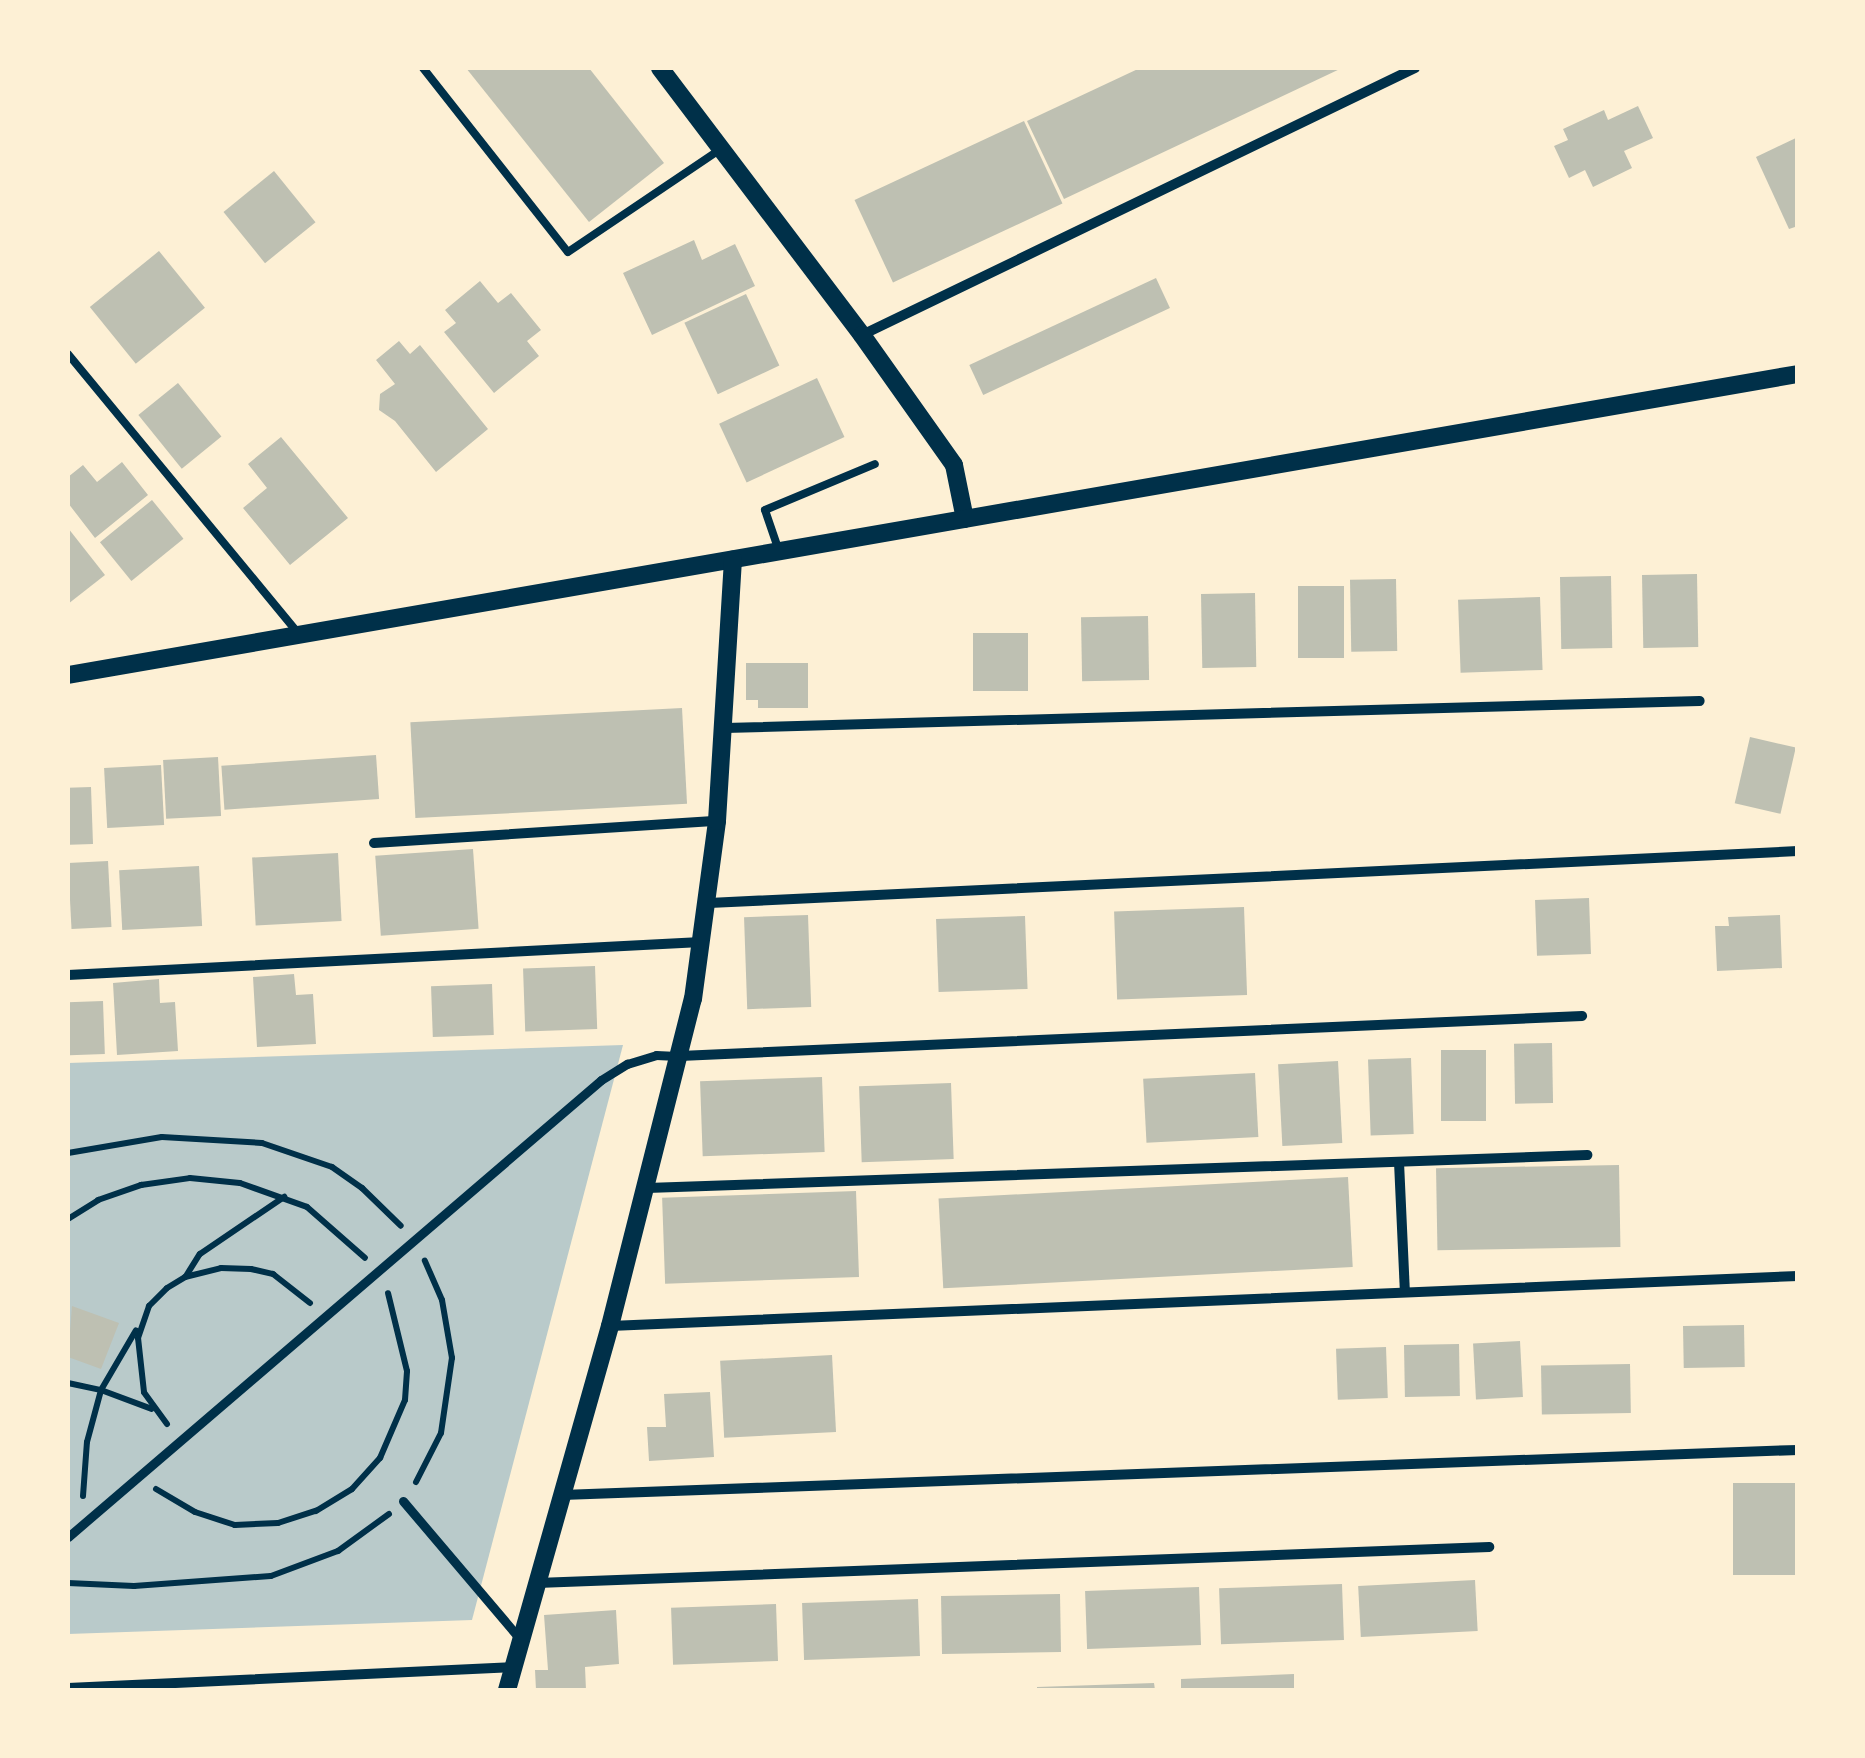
<!DOCTYPE html>
<style>
body{margin:0}
#map{position:relative;width:1865px;height:1758px;overflow:hidden;background:#fdf0d5;font-family:"IBM Plex Sans",sans-serif}
div>[style]{position:absolute}
[style*='--x']{left:calc(var(--x)*1px);top:calc(var(--y)*1px);width:calc(var(--w)*1px);rotate:calc(var(--a)*1deg)}
.green>*{inset:0;background:#b9caca}
.building>*{inset:0;background:#bec0b2;transform-origin:0 0}
.path>*{height:6px;margin:-3px;padding:0 3px;transform-origin:3px;border-radius:3px;background:#003049}
.service>*{height:8px;margin:-4px;padding:0 4px;transform-origin:4px;border-radius:4px;background:#003049}
.pedestrian>*{height:9px;margin:-4.5px;padding:0 4.5px;transform-origin:4.5px;border-radius:4.5px;background:#003049}
.minor>*{height:10px;margin:-5px;padding:0 5px;transform-origin:5px;border-radius:5px;background:#003049}
.tertiary>*{height:18px;margin:-9px;padding:0 9px;transform-origin:9px;border-radius:9px;background:#003049}
span{translate:-50% -50%;white-space:nowrap;text-align:center;line-height:1.15;-webkit-text-stroke:10px #fdf0d5;paint-order:stroke}
.frame{position:absolute;inset:0;border:70px solid #fdf0d5;pointer-events:none}
</style>
<div id="map">
<div class="green">
<div style="clip-path:polygon(623px 1045px,472px 1620px,68px 1634px,68px 1063px)"></div>
</div>
<div class="building">
<div style="clip-path:polygon(466px 68px,589px 68px,664px 163px,589px 222px)"></div>
<div style="clip-path:polygon(1140px 68px,1342px 68px,1064px 199px,1027px 121px)"></div>
<div style="clip-path:polygon(1638px 106px,1653px 138px,1624px 151px,1632px 168px,1593px 187px,1585px 170px,1569px 178px,1554px 146px,1568px 140px,1563px 129px,1604px 110px,1608px 120px)"></div>
<div style="left:1024px;top:121px;width:91px;height:187px;rotate:65deg"></div>
<div style="clip-path:polygon(1798px 137px,1798px 226px,1789px 229px,1756px 157px)"></div>
<div style="left:274px;top:171px;width:66px;height:65px;rotate:51deg"></div>
<div style="clip-path:polygon(694px 240px,702px 260px,735px 244px,755px 286px,652px 335px,623px 273px)"></div>
<div style="left:159px;top:251px;width:73px;height:89px;rotate:51deg"></div>
<div style="left:1156px;top:278px;width:33px;height:206px;rotate:65deg"></div>
<div style="clip-path:polygon(480px 281px,498px 303px,511px 293px,541px 330px,527px 341px,539px 356px,494px 393px,444px 332px,456px 323px,445px 310px)"></div>
<div style="left:746px;top:294px;width:79px;height:68px;rotate:65deg"></div>
<div style="clip-path:polygon(399px 341px,410px 354px,420px 345px,488px 429px,436px 472px,395px 421px,379px 410px,380px 394px,395px 384px,376px 360px)"></div>
<div style="left:817px;top:378px;width:65px;height:108px;rotate:65deg"></div>
<div style="left:178px;top:383px;width:69px;height:51px;rotate:51deg"></div>
<div style="clip-path:polygon(281px 437px,348px 518px,290px 565px,243px 508px,267px 488px,248px 464px)"></div>
<div style="clip-path:polygon(122px 462px,148px 495px,95px 538px,68px 503px,68px 477px,83px 465px,97px 482px)"></div>
<div style="left:152px;top:500px;width:50px;height:67px;rotate:51deg"></div>
<div style="clip-path:polygon(68px 528px,105px 575px,68px 604px)"></div>
<div style="left:1697px;top:574px;width:73px;height:55px;rotate:89deg"></div>
<div style="left:1611px;top:576px;width:72px;height:51px;rotate:89deg"></div>
<div style="left:1396px;top:579px;width:72px;height:46px;rotate:89deg"></div>
<div style="left:1298px;top:586px;width:46px;height:72px"></div>
<div style="left:1255px;top:593px;width:74px;height:54px;rotate:89deg"></div>
<div style="left:1540px;top:597px;width:73px;height:82px;rotate:88deg"></div>
<div style="left:1148px;top:616px;width:64px;height:67px;rotate:89deg"></div>
<div style="left:973px;top:633px;width:55px;height:58px"></div>
<div style="clip-path:polygon(746px 663px,808px 663px,808px 708px,758px 708px,758px 700px,746px 700px)"></div>
<div style="left:682px;top:708px;width:96px;height:272px;rotate:87deg"></div>
<div style="left:1750px;top:737px;width:47px;height:68px;rotate:13deg"></div>
<div style="left:376px;top:755px;width:44px;height:155px;rotate:86deg"></div>
<div style="left:218px;top:757px;width:59px;height:55px;rotate:87deg"></div>
<div style="left:161px;top:765px;width:60px;height:57px;rotate:87deg"></div>
<div style="left:91px;top:787px;width:57px;height:23px;rotate:88deg"></div>
<div style="left:473px;top:849px;width:80px;height:98px;rotate:86deg"></div>
<div style="left:338px;top:853px;width:68px;height:86px;rotate:87deg"></div>
<div style="left:108px;top:861px;width:66px;height:40px;rotate:87deg"></div>
<div style="left:199px;top:866px;width:60px;height:80px;rotate:87deg"></div>
<div style="left:1589px;top:898px;width:56px;height:54px;rotate:88deg"></div>
<div style="left:1244px;top:907px;width:88px;height:130px;rotate:88deg"></div>
<div style="left:808px;top:915px;width:92px;height:64px;rotate:88deg"></div>
<div style="clip-path:polygon(1780px 915px,1782px 968px,1717px 971px,1715px 926px,1729px 926px,1728px 917px)"></div>
<div style="left:1025px;top:916px;width:73px;height:89px;rotate:88deg"></div>
<div style="left:595px;top:966px;width:63px;height:72px;rotate:88deg"></div>
<div style="clip-path:polygon(294px 974px,296px 995px,313px 994px,316px 1044px,257px 1047px,253px 977px)"></div>
<div style="clip-path:polygon(159px 979px,160px 1003px,175px 1002px,178px 1051px,117px 1055px,113px 983px)"></div>
<div style="left:492px;top:984px;width:51px;height:61px;rotate:88deg"></div>
<div style="left:103px;top:1001px;width:53px;height:35px;rotate:88deg"></div>
<div style="left:1552px;top:1043px;width:60px;height:38px;rotate:89deg"></div>
<div style="left:1486px;top:1050px;width:71px;height:45px;rotate:90deg"></div>
<div style="left:1411px;top:1058px;width:76px;height:43px;rotate:88deg"></div>
<div style="left:1338px;top:1061px;width:82px;height:60px;rotate:87deg"></div>
<div style="left:1255px;top:1073px;width:64px;height:112px;rotate:87deg"></div>
<div style="left:822px;top:1077px;width:75px;height:122px;rotate:88deg"></div>
<div style="left:951px;top:1083px;width:76px;height:92px;rotate:88deg"></div>
<div style="left:1619px;top:1165px;width:82px;height:183px;rotate:89deg"></div>
<div style="left:1348px;top:1177px;width:90px;height:410px;rotate:87deg"></div>
<div style="left:856px;top:1191px;width:86px;height:194px;rotate:88deg"></div>
<div style="clip-path:polygon(72px 1306px,119px 1323px,101px 1369px,68px 1357px)"></div>
<div style="left:1744px;top:1325px;width:42px;height:61px;rotate:89deg"></div>
<div style="left:1520px;top:1341px;width:56px;height:47px;rotate:87deg"></div>
<div style="left:1459px;top:1344px;width:52px;height:55px;rotate:89deg"></div>
<div style="left:1386px;top:1347px;width:51px;height:50px;rotate:88deg"></div>
<div style="left:832px;top:1355px;width:77px;height:112px;rotate:87deg"></div>
<div style="left:1630px;top:1364px;width:49px;height:89px;rotate:89deg"></div>
<div style="clip-path:polygon(710px 1392px,714px 1457px,649px 1461px,647px 1427px,666px 1427px,664px 1394px)"></div>
<div style="left:1798px;top:1483px;width:92px;height:65px;rotate:90deg"></div>
<div style="left:1475px;top:1580px;width:51px;height:117px;rotate:87deg"></div>
<div style="left:1342px;top:1584px;width:56px;height:123px;rotate:88deg"></div>
<div style="left:1199px;top:1587px;width:58px;height:114px;rotate:88deg"></div>
<div style="left:1060px;top:1594px;width:58px;height:119px;rotate:89deg"></div>
<div style="left:918px;top:1599px;width:57px;height:116px;rotate:88deg"></div>
<div style="left:776px;top:1604px;width:57px;height:105px;rotate:88deg"></div>
<div style="clip-path:polygon(616px 1610px,619px 1664px,585px 1667px,586px 1690px,536px 1690px,535px 1670px,548px 1670px,544px 1615px)"></div>
<div style="clip-path:polygon(1294px 1674px,1294px 1690px,1181px 1690px,1181px 1679px)"></div>
<div style="clip-path:polygon(1154px 1683px,1155px 1690px,1037px 1690px,1037px 1687px)"></div>
</div>
<div class="path">
<div style="--x:68;--y:1153;--w:95;--a:-9.7"></div>
<div style="--x:162;--y:1137;--w:100;--a:3.4"></div>
<div style="--x:262;--y:1143;--w:74;--a:18.9"></div>
<div style="--x:332;--y:1167;--w:37;--a:35"></div>
<div style="--x:362;--y:1188;--w:54;--a:44.3"></div>
<div style="--x:68;--y:1219;--w:36;--a:-32"></div>
<div style="--x:98;--y:1200;--w:46;--a:-19.2"></div>
<div style="--x:141;--y:1185;--w:49;--a:-8.1"></div>
<div style="--x:190;--y:1178;--w:50;--a:5.7"></div>
<div style="--x:240;--y:1183;--w:71;--a:19.7"></div>
<div style="--x:307;--y:1207;--w:77;--a:41.3"></div>
<div style="--x:186;--y:1276;--w:26;--a:-58"></div>
<div style="--x:200;--y:1254;--w:102;--a:-34.2"></div>
<div style="--x:68;--y:1383;--w:34;--a:12"></div>
<div style="--x:101;--y:1390;--w:54;--a:20.4"></div>
<div style="--x:167;--y:1424;--w:39;--a:-126"></div>
<div style="--x:144;--y:1392;--w:54;--a:-96.3"></div>
<div style="--x:138;--y:1338;--w:34;--a:-71"></div>
<div style="--x:149;--y:1306;--w:25;--a:-45"></div>
<div style="--x:167;--y:1288;--w:21;--a:-31"></div>
<div style="--x:185;--y:1277;--w:37;--a:-14"></div>
<div style="--x:221;--y:1268;--w:30;--a:2"></div>
<div style="--x:251;--y:1269;--w:23;--a:13"></div>
<div style="--x:273;--y:1274;--w:47;--a:38.1"></div>
<div style="--x:416;--y:1482;--w:55;--a:-63"></div>
<div style="--x:441;--y:1433;--w:76;--a:-81.7"></div>
<div style="--x:452;--y:1358;--w:59;--a:-99.8"></div>
<div style="--x:442;--y:1300;--w:43;--a:-113.6"></div>
<div style="--x:156;--y:1489;--w:45;--a:30.5"></div>
<div style="--x:195;--y:1512;--w:42;--a:18"></div>
<div style="--x:235;--y:1525;--w:43;--a:-2.7"></div>
<div style="--x:278;--y:1523;--w:40;--a:-18"></div>
<div style="--x:316;--y:1511;--w:42;--a:-31.4"></div>
<div style="--x:352;--y:1489;--w:42;--a:-47.9"></div>
<div style="--x:380;--y:1458;--w:63;--a:-66.7"></div>
<div style="--x:405;--y:1400;--w:29;--a:-86"></div>
<div style="--x:407;--y:1371;--w:80;--a:-103.7"></div>
<div style="--x:83;--y:1496;--w:54;--a:-85.8"></div>
<div style="--x:87;--y:1442;--w:54;--a:-74.9"></div>
<div style="--x:101;--y:1390;--w:69;--a:-59.7"></div>
<div style="--x:68;--y:1583;--w:66;--a:2.6"></div>
<div style="--x:134;--y:1586;--w:137;--a:-4.2"></div>
<div style="--x:271;--y:1576;--w:72;--a:-20.5"></div>
<div style="--x:338;--y:1551;--w:63;--a:-36"></div>
</div>
<div class="service">
<div style="--x:423;--y:68;--w:234;--a:51.8"></div>
<div style="--x:568;--y:252;--w:186;--a:-34"></div>
<div style="--x:68;--y:354;--w:363;--a:50.5"></div>
<div style="--x:779;--y:551;--w:43;--a:-108.9"></div>
<div style="--x:765;--y:510;--w:119;--a:-22.7"></div>
</div>
<div class="pedestrian">
<div style="--x:403;--y:1501;--w:182;--a:49.7"></div>
<div style="--x:68;--y:1537;--w:702;--a:-40.61"></div>
<div style="--x:601;--y:1080;--w:31;--a:-32"></div>
<div style="--x:627;--y:1064;--w:30;--a:-17"></div>
<div style="--x:656;--y:1055;--w:21;--a:3"></div>
</div>
<div class="minor">
<div style="--x:862;--y:335;--w:614;--a:-25.77"></div>
<div style="--x:725;--y:728;--w:975;--a:-1.59"></div>
<div style="--x:374;--y:843;--w:344;--a:-3.7"></div>
<div style="--x:709;--y:903;--w:1090;--a:-2.73"></div>
<div style="--x:68;--y:975;--w:634;--a:-2.98"></div>
<div style="--x:680;--y:1056;--w:903;--a:-2.54"></div>
<div style="--x:1399;--y:1162;--w:130;--a:87.4"></div>
<div style="--x:647;--y:1188;--w:941;--a:-2.01"></div>
<div style="--x:610;--y:1326;--w:1189;--a:-2.41"></div>
<div style="--x:562;--y:1495;--w:1237;--a:-2.09"></div>
<div style="--x:537;--y:1583;--w:953;--a:-2.17"></div>
<div style="--x:68;--y:1688;--w:446;--a:-2.7"></div>
</div>
<div class="tertiary">
<div style="--x:660;--y:68;--w:335;--a:52.9"></div>
<div style="--x:862;--y:335;--w:159;--a:54.7"></div>
<div style="--x:954;--y:465;--w:55;--a:78.5"></div>
<div style="--x:68;--y:675;--w:1756;--a:-9.87"></div>
<div style="--x:507;--y:1690;--w:378;--a:-74.2"></div>
<div style="--x:610;--y:1326;--w:337;--a:-75.8"></div>
<div style="--x:693;--y:999;--w:180;--a:-82.3"></div>
<div style="--x:717;--y:821;--w:262;--a:-86.5"></div>
</div>
<div class="frame"></div>
</div>
